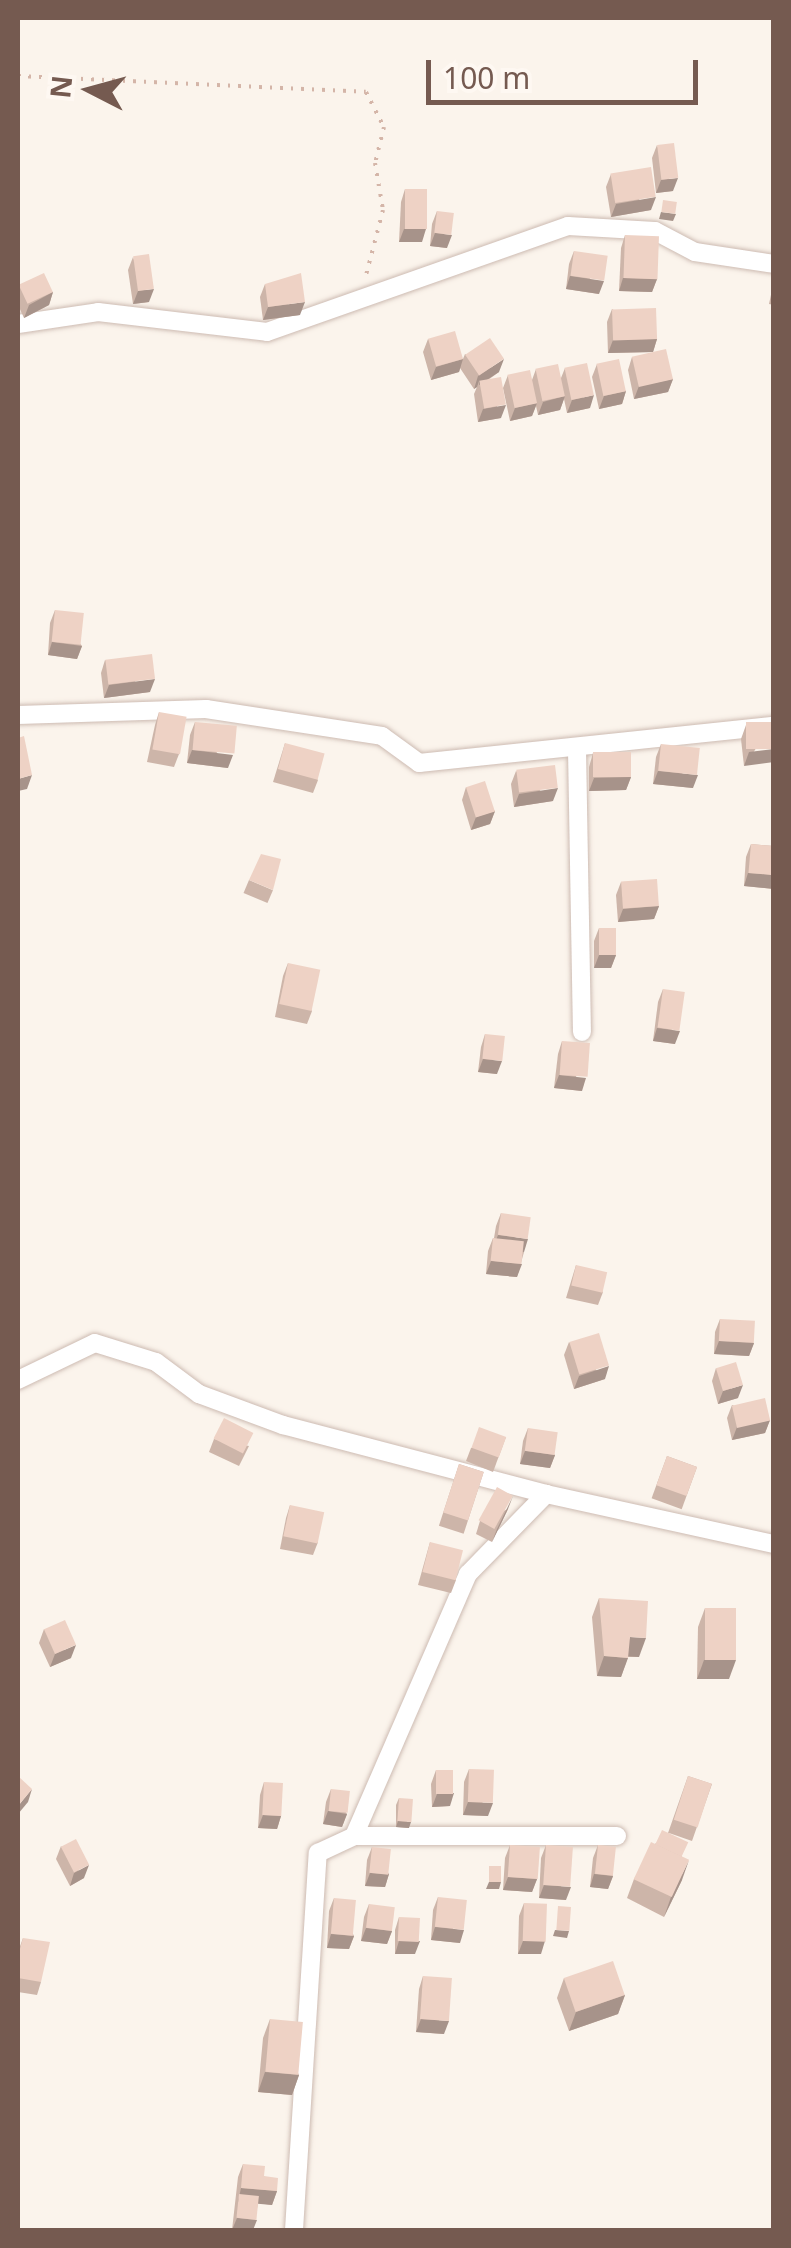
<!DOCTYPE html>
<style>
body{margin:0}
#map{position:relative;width:791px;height:2248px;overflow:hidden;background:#fbf4ec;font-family:"Noto Sans",sans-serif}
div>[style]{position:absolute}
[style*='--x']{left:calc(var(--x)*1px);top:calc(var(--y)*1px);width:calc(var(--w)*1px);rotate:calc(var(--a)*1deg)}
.path>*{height:4px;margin-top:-2px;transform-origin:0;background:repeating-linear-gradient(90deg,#d4b5a8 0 2.5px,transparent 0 10.5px)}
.roads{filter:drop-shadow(0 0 2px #cdbbb2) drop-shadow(0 0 2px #cdbbb2)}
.minor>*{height:18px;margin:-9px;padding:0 9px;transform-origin:9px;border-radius:9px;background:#fff}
.wall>*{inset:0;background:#cdb5a9;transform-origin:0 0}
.shaded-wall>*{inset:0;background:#a7938a}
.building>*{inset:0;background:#eed2c5;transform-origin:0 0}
span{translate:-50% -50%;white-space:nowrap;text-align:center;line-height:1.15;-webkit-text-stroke:8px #fef8f2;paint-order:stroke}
.frame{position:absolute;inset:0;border:20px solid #755a50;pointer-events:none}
.north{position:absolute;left:40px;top:40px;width:100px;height:100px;-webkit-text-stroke:8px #fef8f2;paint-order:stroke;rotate:276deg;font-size:28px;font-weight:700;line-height:40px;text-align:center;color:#755a50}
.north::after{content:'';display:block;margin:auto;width:35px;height:45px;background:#755a50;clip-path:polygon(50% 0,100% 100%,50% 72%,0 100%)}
.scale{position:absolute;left:426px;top:60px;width:272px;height:45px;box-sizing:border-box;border:5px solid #755a50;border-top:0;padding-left:12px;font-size:30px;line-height:35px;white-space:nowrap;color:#755a50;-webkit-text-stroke:8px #fef8f2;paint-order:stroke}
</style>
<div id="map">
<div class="path">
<div style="--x:18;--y:76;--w:348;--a:2.6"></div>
<div style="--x:366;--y:92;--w:39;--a:63"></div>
<div style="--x:384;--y:127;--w:37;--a:104"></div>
<div style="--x:375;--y:163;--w:48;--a:80.3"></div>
<div style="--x:383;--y:210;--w:71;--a:104.6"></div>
</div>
<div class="roads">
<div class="minor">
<div style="--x:18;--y:324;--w:81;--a:-8.5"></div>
<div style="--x:98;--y:312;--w:170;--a:6.7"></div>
<div style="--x:267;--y:332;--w:319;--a:-19.4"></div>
<div style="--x:568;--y:226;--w:87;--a:3.3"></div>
<div style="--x:655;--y:231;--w:45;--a:27.7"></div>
<div style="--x:695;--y:252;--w:80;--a:8.6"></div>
<div style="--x:18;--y:715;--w:188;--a:-1.8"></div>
<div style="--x:206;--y:709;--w:178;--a:8.7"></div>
<div style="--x:382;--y:736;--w:46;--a:36.1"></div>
<div style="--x:419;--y:763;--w:357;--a:-6"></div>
<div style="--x:577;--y:749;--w:283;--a:89"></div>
<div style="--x:18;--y:1380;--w:85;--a:-25.7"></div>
<div style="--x:95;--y:1343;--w:64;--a:17.3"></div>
<div style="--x:156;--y:1362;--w:54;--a:36.7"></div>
<div style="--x:199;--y:1394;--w:90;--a:20.3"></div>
<div style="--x:283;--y:1425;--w:272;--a:14.7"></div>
<div style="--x:354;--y:1836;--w:286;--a:-66.5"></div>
<div style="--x:468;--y:1574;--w:112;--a:-45.7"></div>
<div style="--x:546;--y:1494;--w:233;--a:12.4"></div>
<div style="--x:294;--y:2230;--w:378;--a:-86.4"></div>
<div style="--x:318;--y:1853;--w:40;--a:-25"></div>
<div style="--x:354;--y:1836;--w:263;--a:0"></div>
</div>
</div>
<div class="wall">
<div style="clip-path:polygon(657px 145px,673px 191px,656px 193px,652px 158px)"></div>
<div style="clip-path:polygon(611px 174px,651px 210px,611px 217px,606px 187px)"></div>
<div style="clip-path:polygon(405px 189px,422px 242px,399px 242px,401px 202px)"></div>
<div style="clip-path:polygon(437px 211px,447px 248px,430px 246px,432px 224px)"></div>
<div style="clip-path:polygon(625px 235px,657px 279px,652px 292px,619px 291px,621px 248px)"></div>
<div style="clip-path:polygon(574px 251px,599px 294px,566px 289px,569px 264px)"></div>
<div style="clip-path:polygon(133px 257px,149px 302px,133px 304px,128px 270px)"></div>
<div style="clip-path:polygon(774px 281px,774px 305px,769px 304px)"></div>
<div style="clip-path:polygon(265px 284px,300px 315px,263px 320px,260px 297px)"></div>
<div style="clip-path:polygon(19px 286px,53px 292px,49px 305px,24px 318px,18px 305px,18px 291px)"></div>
<div style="clip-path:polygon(612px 309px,657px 339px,653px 352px,608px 353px,607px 322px)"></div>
<div style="clip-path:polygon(428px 339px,463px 359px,465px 354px,499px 372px,488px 380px,501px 418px,478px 422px,474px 394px,477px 387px,474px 389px,460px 368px,459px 372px,431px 380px,423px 352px)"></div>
<div style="clip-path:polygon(632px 357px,673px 379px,668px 392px,634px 399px,628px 370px)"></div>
<div style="clip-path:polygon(597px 364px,626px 391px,622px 404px,599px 409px,592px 377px)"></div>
<div style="clip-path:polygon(565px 368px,590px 408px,567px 413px,564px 399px,560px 410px,538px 415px,536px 406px,532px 416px,510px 421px,503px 388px,508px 375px,532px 380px,536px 369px,561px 378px)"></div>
<div style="clip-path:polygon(55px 610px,82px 646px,77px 659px,48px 655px,50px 623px)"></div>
<div style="clip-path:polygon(105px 660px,150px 692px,104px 698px,101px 673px)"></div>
<div style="clip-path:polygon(159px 712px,179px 754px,174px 767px,147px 762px,155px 725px)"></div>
<div style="clip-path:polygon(195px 722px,228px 768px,187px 763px,190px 735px)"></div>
<div style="clip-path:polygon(774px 722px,744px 766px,741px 739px,746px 725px)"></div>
<div style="clip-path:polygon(285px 743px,318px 780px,313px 793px,273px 782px)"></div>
<div style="clip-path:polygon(661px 744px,693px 788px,653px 784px,656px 757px)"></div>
<div style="clip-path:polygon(593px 753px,631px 777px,626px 790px,589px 791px,589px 767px)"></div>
<div style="clip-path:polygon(516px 771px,553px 801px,514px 807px,511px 784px)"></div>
<div style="clip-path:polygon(466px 787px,495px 811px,490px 824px,471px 830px,462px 800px)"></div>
<div style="clip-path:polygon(751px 844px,774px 846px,774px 889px,744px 886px,746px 857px)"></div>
<div style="left:249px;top:880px;width:26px;height:14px;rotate:23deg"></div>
<div style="clip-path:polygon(621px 882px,659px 906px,654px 919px,618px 922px,616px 895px)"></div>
<div style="clip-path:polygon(599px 928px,616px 955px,611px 968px,594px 968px,594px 941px)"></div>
<div style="clip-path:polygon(288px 963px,312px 1011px,307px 1024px,275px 1017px,283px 976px)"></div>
<div style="clip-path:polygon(663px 989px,675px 1044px,653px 1041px,658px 1002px)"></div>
<div style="clip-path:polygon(485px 1034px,497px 1074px,478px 1072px,481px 1047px)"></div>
<div style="clip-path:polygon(562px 1041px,582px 1091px,554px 1088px,558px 1054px)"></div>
<div style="clip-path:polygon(501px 1213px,524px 1252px,517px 1277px,486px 1274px,488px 1251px,493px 1238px,494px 1238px,496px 1226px)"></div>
<div style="clip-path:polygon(576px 1265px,603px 1292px,598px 1305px,566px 1298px)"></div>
<div style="clip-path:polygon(720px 1319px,754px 1343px,749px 1356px,714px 1354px,715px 1332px)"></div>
<div style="clip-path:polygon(569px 1342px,605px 1379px,574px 1389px,564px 1355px)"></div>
<div style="clip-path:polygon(716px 1368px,738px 1398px,718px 1404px,712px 1381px)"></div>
<div style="clip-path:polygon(732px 1405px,770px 1420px,765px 1433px,732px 1440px,727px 1418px)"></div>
<div style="clip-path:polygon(528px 1428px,555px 1455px,550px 1468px,520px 1464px,523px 1441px)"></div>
<div style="clip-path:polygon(506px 1437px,493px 1472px,466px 1461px,471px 1448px)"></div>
<div style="clip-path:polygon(214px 1439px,249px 1446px,239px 1466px,209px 1452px)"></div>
<div style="left:667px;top:1456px;width:32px;height:45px;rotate:20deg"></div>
<div style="left:459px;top:1464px;width:26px;height:65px;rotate:18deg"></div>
<div style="clip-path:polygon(290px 1505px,318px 1542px,313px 1555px,280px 1549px,286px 1518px)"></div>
<div style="clip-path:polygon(508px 1509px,492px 1542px,476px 1534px,480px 1521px)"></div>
<div style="clip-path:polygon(430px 1542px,456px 1580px,451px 1593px,418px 1585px)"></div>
<div style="clip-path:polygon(599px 1598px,639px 1657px,628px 1657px,621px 1677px,597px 1676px,592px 1617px)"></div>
<div style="clip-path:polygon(705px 1608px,729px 1679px,697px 1679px,698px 1627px)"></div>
<div style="clip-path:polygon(44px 1629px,71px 1658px,50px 1667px,39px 1643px)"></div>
<div style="clip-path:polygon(469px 1769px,488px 1816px,463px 1815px,464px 1782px)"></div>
<div style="clip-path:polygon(436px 1770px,450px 1806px,432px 1807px,431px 1784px)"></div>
<div style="clip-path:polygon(688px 1776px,712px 1784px,692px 1841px,669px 1833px,682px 1857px,682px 1880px,664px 1917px,627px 1898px,634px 1879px,655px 1844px,668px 1833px)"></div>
<div style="clip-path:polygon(264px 1782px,281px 1816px,277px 1829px,258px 1828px,260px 1795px)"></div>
<div style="clip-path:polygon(331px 1789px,347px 1814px,342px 1827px,323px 1824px,326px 1802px)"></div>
<div style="clip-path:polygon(399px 1798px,409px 1828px,396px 1827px,396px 1805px)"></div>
<div style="clip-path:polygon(510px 1845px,537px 1879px,532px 1892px,503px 1890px,505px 1858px)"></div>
<div style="clip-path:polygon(546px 1845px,566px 1900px,539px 1898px,541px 1858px)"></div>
<div style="clip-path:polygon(598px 1845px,613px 1876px,608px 1889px,590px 1887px,593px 1858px)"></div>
<div style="clip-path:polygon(61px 1846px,84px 1878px,70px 1886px,56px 1859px)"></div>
<div style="clip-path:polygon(372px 1847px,389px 1874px,385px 1887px,365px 1886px,367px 1860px)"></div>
<div style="clip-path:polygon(438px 1897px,460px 1943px,431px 1940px,433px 1910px)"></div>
<div style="clip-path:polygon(334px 1898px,354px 1936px,349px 1949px,327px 1948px,329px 1911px)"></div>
<div style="clip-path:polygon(524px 1903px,541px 1954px,518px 1954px,519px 1916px)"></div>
<div style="clip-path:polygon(369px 1904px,392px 1931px,387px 1944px,361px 1941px,364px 1917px)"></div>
<div style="clip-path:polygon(399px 1917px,415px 1954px,395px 1954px,395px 1930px)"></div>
<div style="clip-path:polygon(23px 1938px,41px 1982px,37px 1995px,18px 1992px,18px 1952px)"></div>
<div style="clip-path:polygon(423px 1976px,444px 2034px,416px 2032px,419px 1989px)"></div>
<div style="clip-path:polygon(564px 1978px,625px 1995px,618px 2014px,569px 2031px,557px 1998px)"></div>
<div style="clip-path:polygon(270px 2019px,299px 2075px,292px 2095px,258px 2092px,263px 2038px)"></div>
<div style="clip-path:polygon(243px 2164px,264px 2176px,277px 2191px,272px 2205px,258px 2203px,253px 2230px,232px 2230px,238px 2177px)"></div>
</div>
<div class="shaded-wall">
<div style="clip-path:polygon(678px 178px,673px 191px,656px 193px,661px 180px)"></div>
<div style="clip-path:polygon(656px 197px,651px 210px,611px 217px,616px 204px)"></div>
<div style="clip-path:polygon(661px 212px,676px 214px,673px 221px,659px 219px)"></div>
<div style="clip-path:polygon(404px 229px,426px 229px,422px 242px,399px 242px)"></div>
<div style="clip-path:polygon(435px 233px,452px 235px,447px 248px,430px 246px)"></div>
<div style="clip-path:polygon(570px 276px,604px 281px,599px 294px,566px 289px)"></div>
<div style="clip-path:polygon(623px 278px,657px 279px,652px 292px,619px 291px)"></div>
<div style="clip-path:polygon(154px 289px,149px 302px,133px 304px,138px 291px)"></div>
<div style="clip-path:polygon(53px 292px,49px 305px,24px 318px,29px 305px)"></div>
<div style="clip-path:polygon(305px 302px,300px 315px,263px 320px,268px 307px)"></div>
<div style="clip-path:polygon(657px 339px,653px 352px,608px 353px,613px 340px)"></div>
<div style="clip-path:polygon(463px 359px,459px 372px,431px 380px,436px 367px)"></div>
<div style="clip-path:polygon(504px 359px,499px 372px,479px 385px,479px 381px,477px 387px,474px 389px,478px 376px)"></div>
<div style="clip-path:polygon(673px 379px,668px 392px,634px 399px,639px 386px)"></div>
<div style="clip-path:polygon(626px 391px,622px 404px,599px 409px,604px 396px)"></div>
<div style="clip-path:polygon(594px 395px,590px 408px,567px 413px,572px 400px)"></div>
<div style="clip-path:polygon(565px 396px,560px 410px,538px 415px,543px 402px)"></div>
<div style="clip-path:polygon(537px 403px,532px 416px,510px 421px,515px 408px)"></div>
<div style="clip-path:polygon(506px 405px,501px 418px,478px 422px,483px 409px)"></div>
<div style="clip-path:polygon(52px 642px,82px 646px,77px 659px,48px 655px)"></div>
<div style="clip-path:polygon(155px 679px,150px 692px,104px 698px,109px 685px)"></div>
<div style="clip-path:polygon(774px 749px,774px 762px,744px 766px,749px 752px)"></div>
<div style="clip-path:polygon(192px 750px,233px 755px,228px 768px,187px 763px)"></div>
<div style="clip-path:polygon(658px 771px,698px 775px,693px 788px,653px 784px)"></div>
<div style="clip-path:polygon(32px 775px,27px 789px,18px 791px,18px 779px)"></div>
<div style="clip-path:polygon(631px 777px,626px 790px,589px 791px,594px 778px)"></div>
<div style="clip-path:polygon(558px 788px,553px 801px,514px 807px,519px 794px)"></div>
<div style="clip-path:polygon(495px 811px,490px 824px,471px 830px,476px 817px)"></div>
<div style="clip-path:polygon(748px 873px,774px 875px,774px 889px,744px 886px)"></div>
<div style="clip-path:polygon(659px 906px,654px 919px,618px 922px,623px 909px)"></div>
<div style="clip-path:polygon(599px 955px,616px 955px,611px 968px,594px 968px)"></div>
<div style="clip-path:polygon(657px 1028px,680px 1031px,675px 1044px,653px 1041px)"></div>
<div style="clip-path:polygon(483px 1059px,502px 1061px,497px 1074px,478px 1072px)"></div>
<div style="clip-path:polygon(559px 1075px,586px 1078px,582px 1091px,554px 1088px)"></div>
<div style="clip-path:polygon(498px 1235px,528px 1239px,524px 1252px,493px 1248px)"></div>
<div style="clip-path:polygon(491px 1261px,522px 1264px,517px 1277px,486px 1274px)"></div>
<div style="clip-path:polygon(719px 1341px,754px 1343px,749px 1356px,714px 1354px)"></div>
<div style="clip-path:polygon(609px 1366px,605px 1379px,574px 1389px,579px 1376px)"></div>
<div style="clip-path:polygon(743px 1385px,738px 1398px,718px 1404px,723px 1391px)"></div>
<div style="clip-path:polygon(770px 1420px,765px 1433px,732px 1440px,737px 1427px)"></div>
<div style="clip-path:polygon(525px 1451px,555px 1455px,550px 1468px,520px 1464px)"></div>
<div style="clip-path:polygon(513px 1496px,508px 1509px,492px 1542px,497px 1529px)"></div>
<div style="clip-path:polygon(630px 1637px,646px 1638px,639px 1657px,623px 1656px)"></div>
<div style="clip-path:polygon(76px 1645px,71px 1658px,50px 1667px,55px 1654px)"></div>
<div style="clip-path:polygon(604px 1656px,628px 1658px,621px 1677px,597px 1676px)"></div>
<div style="clip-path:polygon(704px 1660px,736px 1660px,729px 1679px,697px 1679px)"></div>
<div style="clip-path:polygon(32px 1789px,28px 1802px,18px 1814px,18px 1806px)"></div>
<div style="clip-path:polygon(454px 1793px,450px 1806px,432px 1807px,437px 1794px)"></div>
<div style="clip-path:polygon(468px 1802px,493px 1803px,488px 1816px,463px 1815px)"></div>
<div style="clip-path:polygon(328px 1811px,347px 1814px,342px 1827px,323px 1824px)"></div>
<div style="clip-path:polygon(263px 1815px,281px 1816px,277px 1829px,258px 1828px)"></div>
<div style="clip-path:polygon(398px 1821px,411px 1822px,409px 1828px,396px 1827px)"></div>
<div style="clip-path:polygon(689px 1860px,682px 1880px,664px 1917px,671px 1897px)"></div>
<div style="clip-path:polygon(89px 1865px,84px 1878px,70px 1886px,74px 1873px)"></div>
<div style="clip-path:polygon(370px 1873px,389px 1874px,385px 1887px,365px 1886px)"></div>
<div style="clip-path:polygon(594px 1874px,613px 1876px,608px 1889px,590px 1887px)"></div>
<div style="clip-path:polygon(508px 1877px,537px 1879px,532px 1892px,503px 1890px)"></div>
<div style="clip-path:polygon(489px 1882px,501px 1882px,499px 1889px,486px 1889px)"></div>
<div style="clip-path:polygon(544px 1885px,571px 1887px,566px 1900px,539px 1898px)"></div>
<div style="clip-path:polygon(435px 1927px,464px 1930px,460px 1943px,431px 1940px)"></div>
<div style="clip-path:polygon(366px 1928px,392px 1931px,387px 1944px,361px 1941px)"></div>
<div style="clip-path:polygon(555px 1930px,569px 1931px,567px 1938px,553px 1936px)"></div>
<div style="clip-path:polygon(331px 1934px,354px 1936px,349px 1949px,327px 1948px)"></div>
<div style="clip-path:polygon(399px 1941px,420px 1941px,415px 1954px,395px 1954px)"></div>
<div style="clip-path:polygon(523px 1941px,545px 1941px,541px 1954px,518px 1954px)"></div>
<div style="clip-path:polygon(625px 1995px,618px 2014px,569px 2031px,576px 2012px)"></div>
<div style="clip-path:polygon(421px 2019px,449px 2021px,444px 2034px,416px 2032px)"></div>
<div style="clip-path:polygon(265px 2072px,299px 2075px,292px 2095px,258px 2092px)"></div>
<div style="clip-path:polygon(241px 2188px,277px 2191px,272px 2205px,238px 2202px)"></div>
<div style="clip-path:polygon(237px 2218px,257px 2220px,253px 2230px,232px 2230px)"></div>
</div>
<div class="building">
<div style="left:674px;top:143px;width:35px;height:17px;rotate:83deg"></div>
<div style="left:651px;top:167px;width:30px;height:41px;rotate:81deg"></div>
<div style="left:405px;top:189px;width:22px;height:40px"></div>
<div style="left:663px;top:200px;width:14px;height:12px;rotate:8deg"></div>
<div style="left:437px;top:211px;width:17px;height:22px;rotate:7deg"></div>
<div style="left:625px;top:235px;width:34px;height:43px;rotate:2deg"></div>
<div style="left:574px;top:251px;width:34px;height:25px;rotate:8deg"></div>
<div style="left:149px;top:254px;width:35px;height:16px;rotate:82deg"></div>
<div style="left:44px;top:273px;width:21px;height:28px;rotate:65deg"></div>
<div style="clip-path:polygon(301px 273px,305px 302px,268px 307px,265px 284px)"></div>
<div style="left:656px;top:308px;width:31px;height:44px;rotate:88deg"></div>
<div style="left:455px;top:331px;width:29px;height:28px;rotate:74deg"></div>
<div style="left:490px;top:338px;width:25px;height:30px;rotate:56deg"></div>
<div style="left:666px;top:349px;width:31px;height:35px;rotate:77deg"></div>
<div style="left:619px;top:359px;width:33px;height:23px;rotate:78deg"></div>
<div style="left:587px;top:363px;width:33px;height:23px;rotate:78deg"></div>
<div style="left:558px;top:364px;width:33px;height:23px;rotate:78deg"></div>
<div style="left:530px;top:370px;width:34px;height:23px;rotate:78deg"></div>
<div style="left:501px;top:377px;width:28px;height:22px;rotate:80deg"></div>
<div style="left:55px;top:610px;width:29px;height:32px;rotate:6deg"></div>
<div style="left:152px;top:654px;width:25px;height:47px;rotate:83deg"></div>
<div style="left:159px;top:712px;width:28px;height:38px;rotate:10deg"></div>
<div style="left:195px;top:722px;width:42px;height:28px;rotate:5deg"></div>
<div style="left:774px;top:722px;width:27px;height:28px;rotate:90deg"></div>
<div style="clip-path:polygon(24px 736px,32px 775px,18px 779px,18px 738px)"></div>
<div style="left:285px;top:743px;width:41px;height:27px;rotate:15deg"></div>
<div style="left:661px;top:744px;width:39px;height:27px;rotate:6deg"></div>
<div style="left:631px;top:752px;width:25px;height:38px;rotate:90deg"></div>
<div style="left:555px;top:765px;width:23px;height:39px;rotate:83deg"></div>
<div style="left:485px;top:781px;width:32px;height:20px;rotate:72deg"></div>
<div style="left:751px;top:844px;width:23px;height:29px;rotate:5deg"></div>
<div style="clip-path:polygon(261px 854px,281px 859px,273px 890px,249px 880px)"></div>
<div style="left:657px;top:879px;width:27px;height:36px;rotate:86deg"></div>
<div style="left:599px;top:928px;width:17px;height:27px"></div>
<div style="left:288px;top:963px;width:33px;height:42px;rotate:12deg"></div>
<div style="left:663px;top:989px;width:22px;height:39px;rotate:8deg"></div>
<div style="left:485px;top:1034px;width:20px;height:25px;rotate:6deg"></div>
<div style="left:562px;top:1041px;width:28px;height:34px;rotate:4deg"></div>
<div style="left:501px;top:1213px;width:30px;height:22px;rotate:8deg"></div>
<div style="left:493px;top:1238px;width:31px;height:23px;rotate:6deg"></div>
<div style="left:576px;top:1265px;width:32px;height:21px;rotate:13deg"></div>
<div style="left:720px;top:1319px;width:35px;height:22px;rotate:3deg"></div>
<div style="left:599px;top:1333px;width:34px;height:31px;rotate:73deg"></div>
<div style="left:736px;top:1362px;width:24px;height:21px;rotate:73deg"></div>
<div style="left:765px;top:1398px;width:23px;height:34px;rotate:77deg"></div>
<div style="left:224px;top:1418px;width:33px;height:23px;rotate:27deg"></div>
<div style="left:479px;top:1427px;width:29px;height:22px;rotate:20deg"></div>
<div style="left:528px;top:1428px;width:30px;height:23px;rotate:8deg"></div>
<div style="left:667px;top:1456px;width:32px;height:31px;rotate:20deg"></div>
<div style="left:459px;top:1464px;width:26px;height:51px;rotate:18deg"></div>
<div style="left:497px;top:1487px;width:18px;height:38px;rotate:29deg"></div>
<div style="left:290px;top:1505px;width:35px;height:32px;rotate:12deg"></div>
<div style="left:430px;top:1542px;width:34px;height:31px;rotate:14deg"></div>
<div style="clip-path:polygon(599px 1598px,648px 1601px,646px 1638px,630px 1637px,628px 1658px,604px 1656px)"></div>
<div style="left:705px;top:1608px;width:31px;height:52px"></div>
<div style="left:65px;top:1620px;width:27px;height:23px;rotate:66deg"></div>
<div style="left:469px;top:1769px;width:25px;height:33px;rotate:2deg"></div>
<div style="left:436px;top:1770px;width:17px;height:24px"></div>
<div style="clip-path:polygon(18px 1776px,32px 1789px,18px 1806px)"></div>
<div style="left:688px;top:1776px;width:25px;height:46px;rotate:18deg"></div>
<div style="left:264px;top:1782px;width:19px;height:33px;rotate:3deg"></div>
<div style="left:331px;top:1789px;width:19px;height:22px;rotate:6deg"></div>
<div style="left:399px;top:1798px;width:14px;height:23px;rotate:4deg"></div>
<div style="left:662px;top:1830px;width:29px;height:16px;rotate:25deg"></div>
<div style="left:76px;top:1839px;width:29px;height:17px;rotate:63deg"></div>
<div style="left:651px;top:1842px;width:42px;height:41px;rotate:25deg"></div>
<div style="left:510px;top:1845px;width:30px;height:32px;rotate:4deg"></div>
<div style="left:546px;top:1845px;width:27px;height:40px;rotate:4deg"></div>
<div style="left:598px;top:1845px;width:18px;height:29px;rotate:6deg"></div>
<div style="left:372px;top:1847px;width:19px;height:26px;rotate:6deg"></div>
<div style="left:489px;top:1866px;width:12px;height:16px"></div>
<div style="left:438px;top:1897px;width:29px;height:30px;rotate:6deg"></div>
<div style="left:334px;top:1898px;width:22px;height:36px;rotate:5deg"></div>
<div style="left:524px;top:1903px;width:23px;height:38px;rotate:2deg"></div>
<div style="left:369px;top:1904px;width:26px;height:24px;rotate:7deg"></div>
<div style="left:558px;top:1906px;width:13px;height:24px;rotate:4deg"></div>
<div style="left:399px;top:1917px;width:21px;height:24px;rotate:3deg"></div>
<div style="clip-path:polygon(23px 1938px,50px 1942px,41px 1982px,18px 1978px,18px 1956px)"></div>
<div style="left:613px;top:1961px;width:36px;height:52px;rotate:71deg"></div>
<div style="left:423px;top:1976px;width:29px;height:43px;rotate:4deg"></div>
<div style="left:270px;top:2019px;width:33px;height:53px;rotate:5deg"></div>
<div style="clip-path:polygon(243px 2164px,265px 2166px,264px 2176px,278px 2178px,277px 2191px,241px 2188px)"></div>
<div style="left:239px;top:2194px;width:20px;height:24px;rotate:6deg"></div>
</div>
<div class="frame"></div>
<div class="north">N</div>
<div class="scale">100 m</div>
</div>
